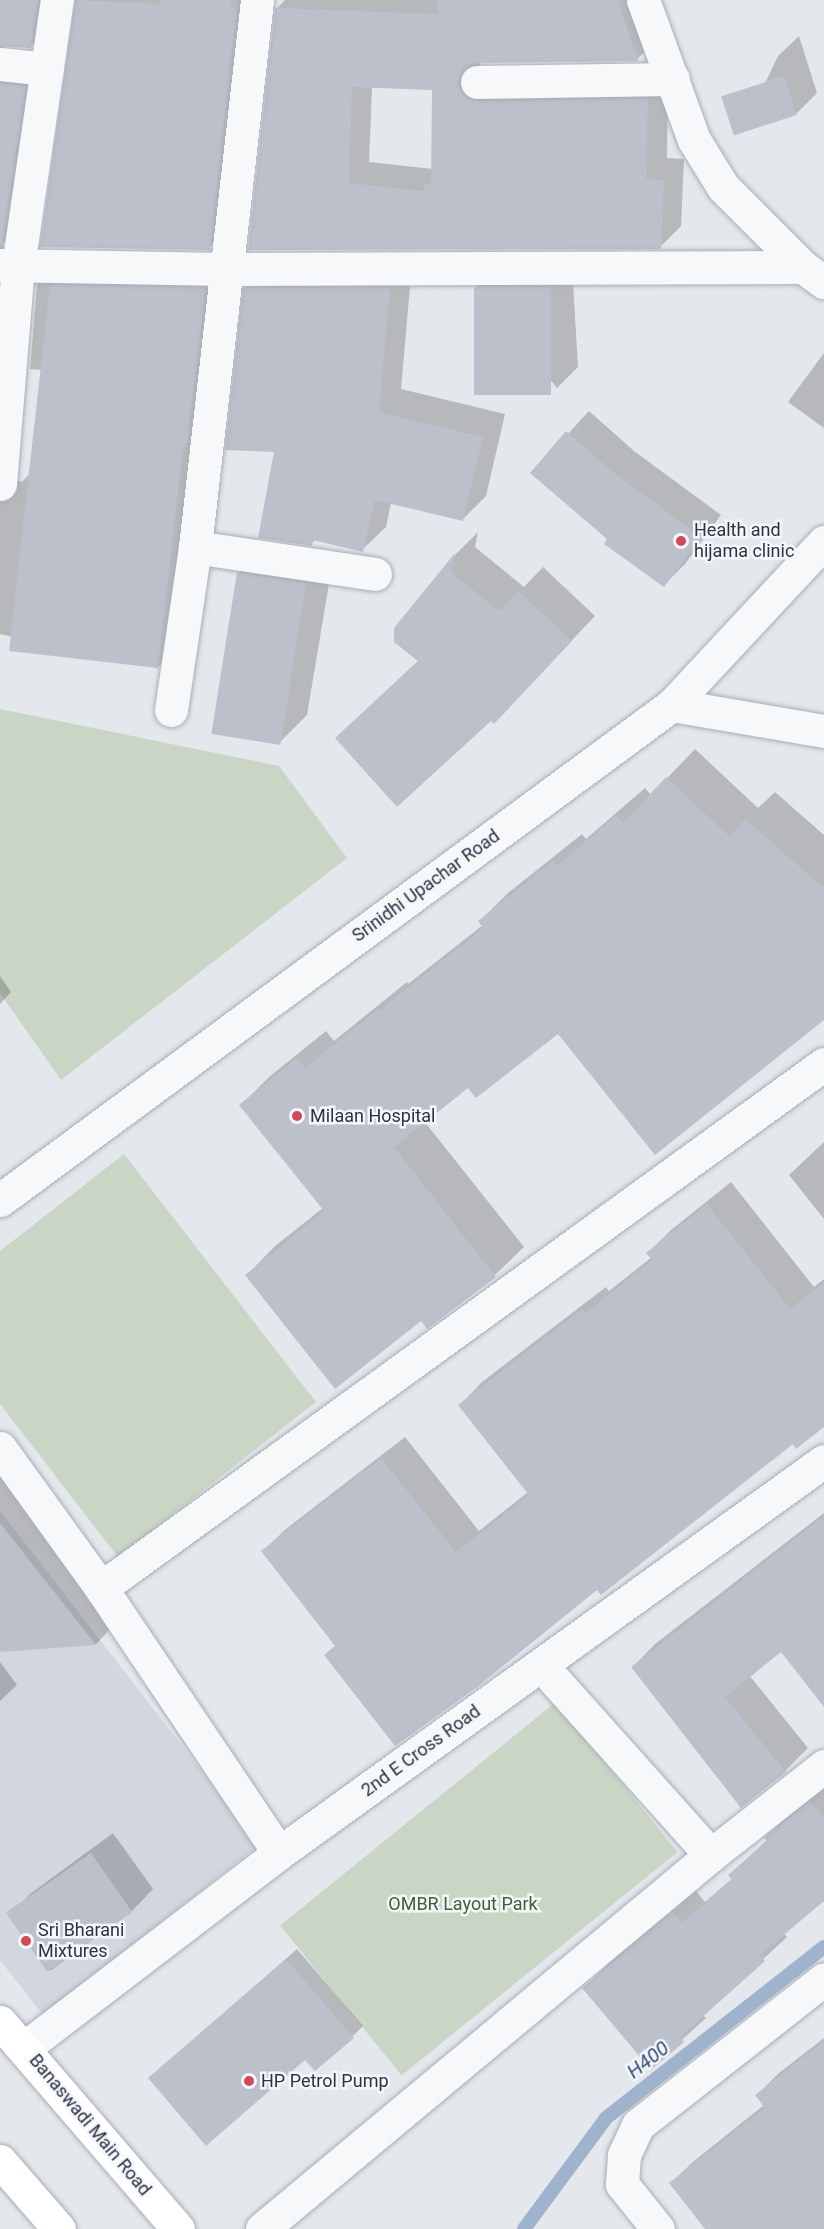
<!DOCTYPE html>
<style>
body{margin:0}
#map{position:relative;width:824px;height:2229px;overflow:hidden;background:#e4e7ec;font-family:Roboto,sans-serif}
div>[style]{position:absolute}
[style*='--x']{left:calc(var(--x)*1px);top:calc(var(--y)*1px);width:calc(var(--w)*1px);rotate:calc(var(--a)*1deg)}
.built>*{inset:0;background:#d2d6de}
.green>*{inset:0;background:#c9d6c5;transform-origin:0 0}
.shadow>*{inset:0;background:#0003}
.stream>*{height:14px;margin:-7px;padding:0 7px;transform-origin:7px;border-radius:7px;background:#9fb4cc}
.building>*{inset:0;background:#bbc0ca;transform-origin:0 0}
.roads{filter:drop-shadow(0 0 2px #a9aeb7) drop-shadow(0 0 2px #a9aeb7)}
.minor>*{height:33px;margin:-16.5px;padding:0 16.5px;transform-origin:16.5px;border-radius:16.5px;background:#f7f8fa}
.tertiary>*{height:33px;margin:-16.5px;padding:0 16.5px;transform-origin:16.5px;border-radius:16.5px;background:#f7f8fa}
.primary>*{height:33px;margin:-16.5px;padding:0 16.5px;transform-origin:16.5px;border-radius:16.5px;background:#fff}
.dots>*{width:16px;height:16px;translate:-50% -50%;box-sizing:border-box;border:3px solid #f4f6f9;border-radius:50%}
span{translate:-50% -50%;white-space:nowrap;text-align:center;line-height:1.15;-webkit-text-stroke:5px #f4f6f9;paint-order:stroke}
.poi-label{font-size:18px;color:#2b3445}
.left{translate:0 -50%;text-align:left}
.street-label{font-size:18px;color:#2b3445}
.park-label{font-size:18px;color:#3f6138}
.water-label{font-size:20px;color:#34527a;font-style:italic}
</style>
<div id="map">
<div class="built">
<div style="clip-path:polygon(0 1511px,259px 1845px,43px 2015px,0 1960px)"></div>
</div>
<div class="green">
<div style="clip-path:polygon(0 709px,279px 766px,347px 858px,61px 1080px,0 993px)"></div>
<div style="clip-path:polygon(124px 1154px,316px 1402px,118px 1557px,0 1404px,0 1251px)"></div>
<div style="left:556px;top:1702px;width:193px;height:355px;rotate:51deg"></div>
</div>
<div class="shadow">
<div style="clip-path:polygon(0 0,55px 0,52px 26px,30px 47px,3px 46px,3px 50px,46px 65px,23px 224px,2px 244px,5px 253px,0 355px)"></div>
<div style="clip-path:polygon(77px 0,256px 0,230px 227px,209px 248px)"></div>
<div style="clip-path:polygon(evenodd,285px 0,645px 0,658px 39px,637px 59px,479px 62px,482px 71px,668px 78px,667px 158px,684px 159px,681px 226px,660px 247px,249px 249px,276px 9px,285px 0,372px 87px,434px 89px,433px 169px,369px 162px,372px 87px)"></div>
<div style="clip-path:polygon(799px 36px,817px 93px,796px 114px,742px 132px,778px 56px)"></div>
<div style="clip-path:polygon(58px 264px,226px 267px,179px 645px,158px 667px,0 634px,0 458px,10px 478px,22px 482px,31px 472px,42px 370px,30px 369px,37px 285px)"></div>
<div style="clip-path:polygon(412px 264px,401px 389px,505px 414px,486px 496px,462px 520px,391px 503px,386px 527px,362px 550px,316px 539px,311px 544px,276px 451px,245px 288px,268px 265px)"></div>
<div style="clip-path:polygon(497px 266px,572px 266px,578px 367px,557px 388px,476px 287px)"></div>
<div style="clip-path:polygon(824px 353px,824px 428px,788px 402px)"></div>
<div style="clip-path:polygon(589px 411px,634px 451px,721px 515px,685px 564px,664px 585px,532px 473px)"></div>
<div style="clip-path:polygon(478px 532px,475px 547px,524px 587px,543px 567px,595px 616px,518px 697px,491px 719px,337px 738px,419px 660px,396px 629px,456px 554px)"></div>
<div style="clip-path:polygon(268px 544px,334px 554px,307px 715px,278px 744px,238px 573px)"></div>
<div style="clip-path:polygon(695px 749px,758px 808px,775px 792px,824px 835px,824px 1018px,558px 1031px,468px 1086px,424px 1121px,524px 1247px,495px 1275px,427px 1327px,421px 1319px,247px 1275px,275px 1246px,323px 1208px,241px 1105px,269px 1077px,326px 1031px,334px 1041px,407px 982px,408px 984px,483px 925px,480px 921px,508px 893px,582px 834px,586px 839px,645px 788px,651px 795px)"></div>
<div style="clip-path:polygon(0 976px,11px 992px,0 1004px)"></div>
<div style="clip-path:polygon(824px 1142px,824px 1219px,789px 1175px)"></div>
<div style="clip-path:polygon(731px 1182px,814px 1287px,824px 1279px,824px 1425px,793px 1442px,597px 1588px,336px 1645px,263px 1551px,286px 1529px,405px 1437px,479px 1531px,528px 1492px,460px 1405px,482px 1382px,606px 1287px,609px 1291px,652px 1257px,648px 1253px,671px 1230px)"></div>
<div style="clip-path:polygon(0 1446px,129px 1610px,96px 1644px,0 1651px)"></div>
<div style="clip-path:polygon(824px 1513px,824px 1704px,781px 1650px,749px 1675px,808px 1748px,785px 1771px,633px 1667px,655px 1644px)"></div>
<div style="clip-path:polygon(0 1662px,17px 1685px,0 1701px)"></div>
<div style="clip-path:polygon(824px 1787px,824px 1899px,784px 1933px,787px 1937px,703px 2015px,706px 2018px,651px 2068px,584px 1988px,607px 1965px,696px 1891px,705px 1902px,733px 1878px,730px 1875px,768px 1839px,766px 1837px,789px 1814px)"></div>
<div style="clip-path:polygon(113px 1833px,153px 1889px,132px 1911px,50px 1971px,9px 1916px,30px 1894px)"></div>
<div style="clip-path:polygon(297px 1949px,363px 2026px,352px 2037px,305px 2058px,150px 2078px)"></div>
<div style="clip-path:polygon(824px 2038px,824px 2229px,707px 2229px,671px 2183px,694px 2161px,764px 2105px,757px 2095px,779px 2073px)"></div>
</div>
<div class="stream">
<div style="--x:524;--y:2229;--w:138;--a:-53.5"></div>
<div style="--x:606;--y:2118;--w:277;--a:-38.1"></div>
</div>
<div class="building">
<div style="clip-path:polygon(0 0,38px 0,31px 48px,0 46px)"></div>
<div style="clip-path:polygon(75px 0,160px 4px,161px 0,231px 0,231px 7px,237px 7px,210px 250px,40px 247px)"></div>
<div style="clip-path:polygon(evenodd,438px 0,618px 0,638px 61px,477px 63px,468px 66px,461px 72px,458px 83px,461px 92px,467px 98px,477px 101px,648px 98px,646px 179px,664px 180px,661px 249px,248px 250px,275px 8px,437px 14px,438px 0,352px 87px,432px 90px,431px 184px,424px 183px,423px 191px,349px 183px,352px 87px)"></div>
<div style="left:784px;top:76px;width:41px;height:66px;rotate:72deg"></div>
<div style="clip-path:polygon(0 83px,26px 86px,2px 246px,0 246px)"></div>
<div style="clip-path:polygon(50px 285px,206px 287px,187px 447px,183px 447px,158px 668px,9px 651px)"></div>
<div style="clip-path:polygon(390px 287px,379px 412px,483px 437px,463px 521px,375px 500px,363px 552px,313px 540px,312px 546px,258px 538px,274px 452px,225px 450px,243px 288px)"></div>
<div style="left:474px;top:287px;width:77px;height:108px"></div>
<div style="clip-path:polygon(566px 431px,613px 472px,701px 537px,664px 587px,604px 544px,607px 539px,530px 473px)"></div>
<div style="clip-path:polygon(455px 553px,451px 572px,499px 611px,518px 591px,572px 641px,494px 724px,491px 721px,397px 807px,335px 738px,418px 661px,394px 642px,394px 628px)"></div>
<div style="left:237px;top:572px;width:70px;height:164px;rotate:9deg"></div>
<div style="clip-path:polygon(666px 777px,730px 837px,745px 819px,824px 888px,824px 1020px,655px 1155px,558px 1034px,476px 1098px,468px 1088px,394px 1147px,496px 1277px,427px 1329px,421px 1321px,335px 1389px,245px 1275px,324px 1211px,239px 1105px,297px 1058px,305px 1068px,378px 1009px,379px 1011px,483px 928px,478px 921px,553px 861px,557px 866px,616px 815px,623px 823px)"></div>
<div style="clip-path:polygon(707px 1204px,790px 1309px,824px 1282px,824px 1427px,796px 1449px,793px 1444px,601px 1595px,597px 1590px,477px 1687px,395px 1746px,324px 1655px,335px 1646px,261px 1551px,381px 1458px,456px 1552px,529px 1495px,458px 1405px,582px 1309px,586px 1313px,652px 1260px,646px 1253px)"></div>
<div style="clip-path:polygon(824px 1516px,824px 1707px,781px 1652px,725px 1697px,786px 1772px,741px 1808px,631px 1667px)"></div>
<div style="clip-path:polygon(0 1523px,96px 1645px,0 1652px)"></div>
<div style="clip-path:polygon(810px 1801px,824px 1818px,824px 1901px,760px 1955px,765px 1961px,680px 2037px,684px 2042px,651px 2070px,582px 1988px,672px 1912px,682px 1923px,732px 1880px,728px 1875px,767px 1841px,764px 1837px)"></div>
<div style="left:91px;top:1853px;width:72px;height:104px;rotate:55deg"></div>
<div style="clip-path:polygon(286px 1959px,354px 2038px,315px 2071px,305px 2060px,206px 2146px,148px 2078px)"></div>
<div style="clip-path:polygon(824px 2041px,824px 2229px,705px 2229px,669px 2183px,765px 2108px,755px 2095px)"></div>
</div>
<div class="roads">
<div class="minor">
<div style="--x:643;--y:0;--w:149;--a:70"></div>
<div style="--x:694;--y:140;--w:55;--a:58.3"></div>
<div style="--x:723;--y:187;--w:113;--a:45"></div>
<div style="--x:803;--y:267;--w:26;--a:36"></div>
<div style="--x:0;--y:64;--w:47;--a:6.1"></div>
<div style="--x:477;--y:82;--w:196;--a:-0.9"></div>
<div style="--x:0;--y:265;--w:225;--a:1"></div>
<div style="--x:225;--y:269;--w:578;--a:-0.2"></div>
<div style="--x:0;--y:484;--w:219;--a:-85.3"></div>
<div style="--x:18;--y:266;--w:269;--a:-81.7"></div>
<div style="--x:195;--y:547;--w:182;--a:8.5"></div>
<div style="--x:171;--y:710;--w:165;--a:-81.6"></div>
<div style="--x:195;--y:547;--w:551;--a:-83.53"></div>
<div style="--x:0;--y:1448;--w:173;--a:54.2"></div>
<div style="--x:101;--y:1588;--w:319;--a:56.1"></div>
<div style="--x:101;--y:1588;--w:893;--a:-35.93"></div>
<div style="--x:541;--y:1665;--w:255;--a:48.2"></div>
<div style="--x:24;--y:2048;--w:321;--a:-37.4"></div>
<div style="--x:279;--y:1853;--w:671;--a:-35.73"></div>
<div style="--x:262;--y:2229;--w:584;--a:-39.79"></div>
<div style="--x:711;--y:1855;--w:144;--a:-38.2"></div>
<div style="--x:658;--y:2229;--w:58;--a:-128.7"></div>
<div style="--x:622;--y:2184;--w:29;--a:-86"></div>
<div style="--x:624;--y:2155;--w:33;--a:-65"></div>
<div style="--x:638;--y:2125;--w:236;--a:-38.1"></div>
</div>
<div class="tertiary">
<div style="--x:672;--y:705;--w:154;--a:9.7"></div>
<div style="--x:0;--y:1200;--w:835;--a:-36.38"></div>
<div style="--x:672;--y:705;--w:223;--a:-47"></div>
</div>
<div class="primary">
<div style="--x:0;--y:2022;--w:273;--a:49.3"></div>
<div style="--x:0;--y:2161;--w:90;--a:49.1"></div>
</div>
</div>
<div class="dots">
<div style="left:681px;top:541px;background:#d1495b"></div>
<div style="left:297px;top:1116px;background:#d1495b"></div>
<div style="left:26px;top:1941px;background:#d1495b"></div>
<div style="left:249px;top:2081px;background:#d1495b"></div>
</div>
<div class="poi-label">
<span class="left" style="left:694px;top:541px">Health and<br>hijama clinic</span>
<span class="left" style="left:310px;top:1116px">Milaan Hospital</span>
<span class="left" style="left:38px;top:1941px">Sri Bharani<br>Mixtures</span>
<span class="left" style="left:261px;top:2081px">HP Petrol Pump</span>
</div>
<div class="street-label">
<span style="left:426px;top:886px;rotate:-36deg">Srinidhi Upachar Road</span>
<span style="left:421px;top:1751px;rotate:-36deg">2nd E Cross Road</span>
<span style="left:90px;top:2125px;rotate:50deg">Banaswadi Main Road</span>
</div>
<div class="park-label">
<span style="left:463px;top:1904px">OMBR Layout Park</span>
</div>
<div class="water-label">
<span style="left:648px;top:2060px;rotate:-38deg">H400</span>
</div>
</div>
